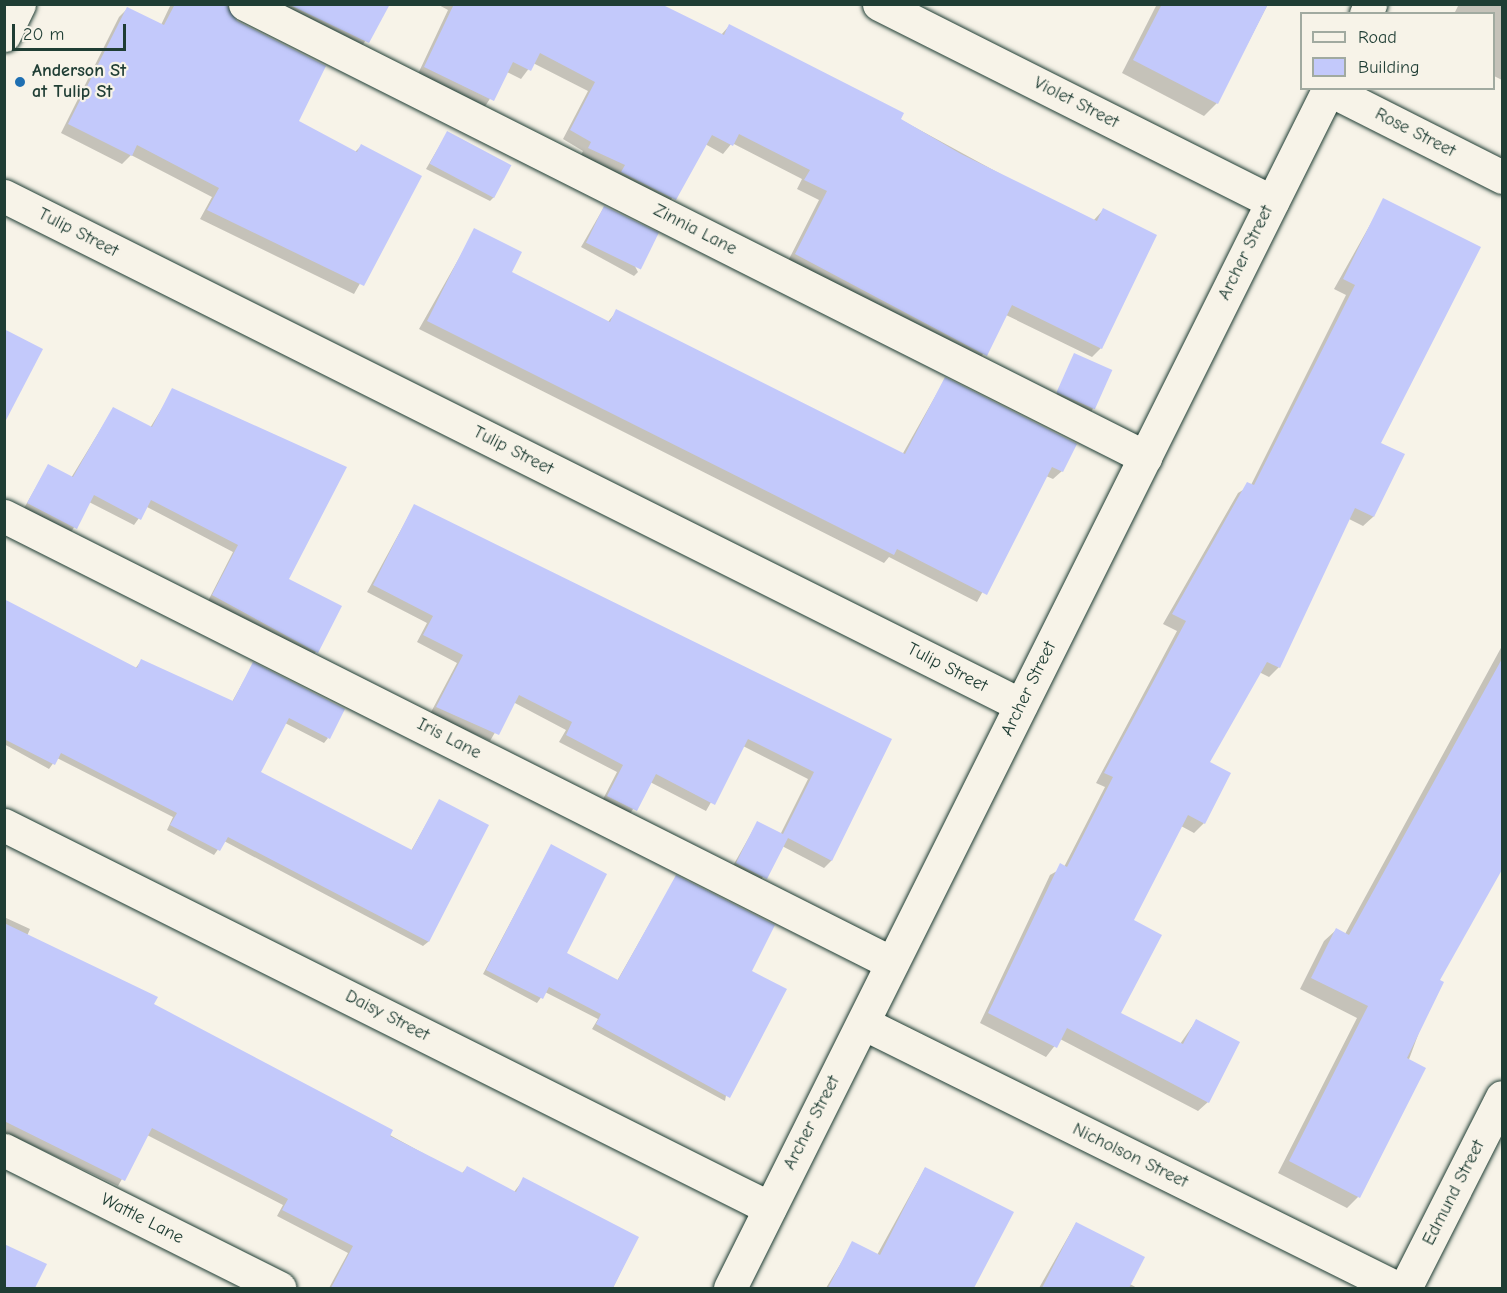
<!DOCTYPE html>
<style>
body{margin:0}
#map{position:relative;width:1507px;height:1293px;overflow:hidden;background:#f7f3e8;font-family:"Comic Neue",sans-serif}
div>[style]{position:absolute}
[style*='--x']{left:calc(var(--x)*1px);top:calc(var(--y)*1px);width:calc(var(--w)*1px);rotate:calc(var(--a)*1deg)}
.shadow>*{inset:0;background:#0003;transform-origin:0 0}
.building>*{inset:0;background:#c3c9fb;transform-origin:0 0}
.roads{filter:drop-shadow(0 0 2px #1f3d34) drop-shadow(0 0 2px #1f3d34)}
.minor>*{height:33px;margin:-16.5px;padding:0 16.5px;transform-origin:16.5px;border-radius:16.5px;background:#f7f3e8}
.major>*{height:33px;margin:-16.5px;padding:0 16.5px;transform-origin:16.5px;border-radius:16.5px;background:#f7f3e8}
.dots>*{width:16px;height:16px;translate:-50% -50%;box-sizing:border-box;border:3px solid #f7f3e8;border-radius:50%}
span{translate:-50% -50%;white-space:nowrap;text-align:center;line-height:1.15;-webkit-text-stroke:4.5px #f7f3e8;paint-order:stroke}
.poi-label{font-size:18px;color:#1f3d34;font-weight:700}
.left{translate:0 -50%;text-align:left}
.street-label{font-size:18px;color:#1f3d34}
.frame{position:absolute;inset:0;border:6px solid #1f3d34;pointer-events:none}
.legend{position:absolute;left:1300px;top:12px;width:195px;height:78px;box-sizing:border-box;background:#f7f3e8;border:2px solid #a1aaa0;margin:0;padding:8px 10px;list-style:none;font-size:18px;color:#1f3d34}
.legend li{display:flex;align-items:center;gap:12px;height:30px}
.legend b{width:30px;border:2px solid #a1aaa0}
.scale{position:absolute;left:12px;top:24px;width:114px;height:27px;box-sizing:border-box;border:3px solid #1f3d34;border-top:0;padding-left:8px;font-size:18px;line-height:21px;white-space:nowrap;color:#1f3d34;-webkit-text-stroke:4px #f7f3e8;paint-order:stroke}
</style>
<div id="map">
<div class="shadow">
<div style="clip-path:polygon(171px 4px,225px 4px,297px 122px,354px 153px,361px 146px,420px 177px,354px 294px,200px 219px,212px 197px,131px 155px,122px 164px,61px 133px,119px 17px,127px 9px,161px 25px)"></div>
<div style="clip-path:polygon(263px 4px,388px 4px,359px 51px)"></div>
<div style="clip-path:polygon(437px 4px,658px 4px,721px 35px,729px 26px,1032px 191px,1093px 221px,1103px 210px,1101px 348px,1092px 357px,1006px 315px,977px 364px,787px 263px,819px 200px,797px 189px,802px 179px,732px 143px,723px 154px,705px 144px,666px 208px,580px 157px,583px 151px,563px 139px,588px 91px,533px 63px,521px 79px,507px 72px,484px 108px,417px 76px,448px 10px)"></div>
<div style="clip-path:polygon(1157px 4px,1268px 4px,1217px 103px,1204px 116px,1122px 73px)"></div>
<div style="clip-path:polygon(1459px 4px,1502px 4px,1502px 80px,1494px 76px,1494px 14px,1454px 14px)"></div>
<div style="clip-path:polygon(447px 133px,494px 197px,490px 201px,426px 169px)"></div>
<div style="clip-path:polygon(1384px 200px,1379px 444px,1403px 455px,1373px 517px,1363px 526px,1349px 519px,1279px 667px,1269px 677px,1259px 672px,1208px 763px,1204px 823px,1194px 833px,1181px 826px,1132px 921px,1119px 1014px,1180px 1044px,1196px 1021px,1208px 1102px,1198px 1111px,1060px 1039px,1046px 1057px,980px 1023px,1050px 875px,1064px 867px,1105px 787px,1096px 783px,1177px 631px,1163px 624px,1238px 493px,1251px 485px,1346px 295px,1334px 289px)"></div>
<div style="clip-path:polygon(604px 207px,638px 272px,634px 276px,581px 247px)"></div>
<div style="clip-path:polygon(475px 230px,510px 273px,607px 323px,617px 311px,902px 455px,945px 379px,1062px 471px,1053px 479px,1046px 476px,977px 602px,889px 557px,884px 563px,419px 329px)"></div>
<div style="left:1074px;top:355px;width:39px;height:47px;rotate:24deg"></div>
<div style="clip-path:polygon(173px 390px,287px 580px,316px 652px,310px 658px,208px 601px,233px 552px,147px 507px,134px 525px,89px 502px,70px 534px,23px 510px,48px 466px,71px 478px,113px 409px,150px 428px)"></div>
<div style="clip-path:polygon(414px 506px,890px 740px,831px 861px,824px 868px,782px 846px,758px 885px,730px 871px,757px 823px,780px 835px,808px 779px,743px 746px,706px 811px,650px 782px,628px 817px,601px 803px,617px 772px,559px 742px,566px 730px,513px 702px,490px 741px,430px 714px,457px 663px,417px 642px,427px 623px,367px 592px)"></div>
<div style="clip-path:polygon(4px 601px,135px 669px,141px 661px,232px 702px,253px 664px,328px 738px,324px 743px,285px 723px,259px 773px,411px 851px,439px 801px,487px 826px,428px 942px,423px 946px,224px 841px,214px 855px,167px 830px,173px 817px,57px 758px,49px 769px,4px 744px)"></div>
<div style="clip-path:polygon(1502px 646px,1502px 866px,1438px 981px,1358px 1197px,1347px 1208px,1278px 1173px,1357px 1018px,1300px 989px,1324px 941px,1336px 930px,1345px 934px)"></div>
<div style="clip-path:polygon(551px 846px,565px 954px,617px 981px,676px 877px,750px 972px,725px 1101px,592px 1029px,598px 1019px,545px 992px,537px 1003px,483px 974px)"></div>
<div style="clip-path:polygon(4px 917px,30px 929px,27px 936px,461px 1174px,467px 1168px,514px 1192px,524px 1179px,637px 1238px,613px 1288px,329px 1288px,348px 1253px,277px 1216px,283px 1205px,147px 1135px,118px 1186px,4px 1132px)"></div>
<div style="clip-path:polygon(925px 1168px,1012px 1212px,971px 1288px,826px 1288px,853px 1243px,877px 1255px)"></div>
<div style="clip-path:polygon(1076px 1223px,1130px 1284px,1137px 1288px,1039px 1288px)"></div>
</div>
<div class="building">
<div style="clip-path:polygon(175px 4px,226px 4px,237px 21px,326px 66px,299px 121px,357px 152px,361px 144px,422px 176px,364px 286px,207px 210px,219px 188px,137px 145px,132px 156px,68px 124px,127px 7px,164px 25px)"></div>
<div style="clip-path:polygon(288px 4px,390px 4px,369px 43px)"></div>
<div style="clip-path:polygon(454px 4px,661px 4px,724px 35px,729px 24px,904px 113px,901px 119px,961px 154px,1097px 221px,1103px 208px,1157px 235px,1102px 349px,1012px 305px,987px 356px,795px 254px,827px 191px,804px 180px,810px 170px,739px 134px,733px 146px,712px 135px,676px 200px,621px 172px,625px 165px,588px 148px,591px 142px,570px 130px,595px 82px,540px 53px,531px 71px,513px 62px,494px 101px,424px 67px)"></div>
<div style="clip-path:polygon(1162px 4px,1268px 4px,1218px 104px,1133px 60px)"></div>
<div style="left:447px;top:131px;width:73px;height:37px;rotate:28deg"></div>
<div style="clip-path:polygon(1383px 198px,1481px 247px,1381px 443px,1405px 454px,1374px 517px,1355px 508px,1280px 668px,1267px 662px,1210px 762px,1231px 773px,1205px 824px,1188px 815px,1134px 920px,1162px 935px,1121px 1013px,1183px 1044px,1196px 1019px,1240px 1042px,1209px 1103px,1067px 1028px,1057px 1048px,988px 1013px,1060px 863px,1067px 867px,1113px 777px,1104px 773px,1186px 621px,1172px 614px,1247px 482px,1254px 485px,1355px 285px,1343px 279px)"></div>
<div style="left:604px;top:206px;width:61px;height:41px;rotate:26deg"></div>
<div style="clip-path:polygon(474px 228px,522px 252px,512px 272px,610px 322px,616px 309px,905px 454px,945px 377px,1077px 444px,1063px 472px,1052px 467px,987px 595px,897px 549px,894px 555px,427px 321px)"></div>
<div style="clip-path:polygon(4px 329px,43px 349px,4px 424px)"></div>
<div style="left:1074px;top:353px;width:42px;height:43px;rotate:24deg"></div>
<div style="clip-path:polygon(172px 388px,347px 467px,289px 579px,342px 606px,318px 653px,212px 595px,238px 545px,151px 500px,141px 520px,94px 495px,77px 529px,27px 503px,48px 464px,73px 477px,113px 407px,152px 427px)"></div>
<div style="clip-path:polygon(414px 504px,892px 739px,832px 861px,788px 838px,767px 879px,736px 863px,757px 821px,783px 834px,814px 772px,748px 739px,715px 805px,656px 774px,637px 811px,607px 796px,623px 765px,566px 735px,572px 722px,519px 695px,499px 735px,436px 707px,463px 655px,423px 635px,433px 616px,373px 585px)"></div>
<div style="clip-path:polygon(4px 599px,137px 668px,141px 659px,233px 701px,253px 662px,345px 709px,330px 739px,289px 718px,261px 772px,412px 850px,439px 799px,489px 825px,429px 942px,228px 837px,220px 851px,170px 825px,177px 813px,61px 753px,55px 765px,4px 739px)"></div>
<div style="clip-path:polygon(1503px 657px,1503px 868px,1440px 980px,1444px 982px,1407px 1058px,1426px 1068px,1360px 1198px,1289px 1161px,1368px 1006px,1311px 978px,1336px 928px,1349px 935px)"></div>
<div style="clip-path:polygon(551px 844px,607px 874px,567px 953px,618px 980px,676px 875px,775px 925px,752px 971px,787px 989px,730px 1098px,596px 1024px,601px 1014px,549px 987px,543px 999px,486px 970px)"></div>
<div style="clip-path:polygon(4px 923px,158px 997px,154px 1004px,393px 1130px,390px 1136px,463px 1173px,467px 1166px,516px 1192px,523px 1177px,639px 1237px,613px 1288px,331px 1288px,353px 1246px,282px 1210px,288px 1199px,152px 1128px,125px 1181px,4px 1121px)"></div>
<div style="clip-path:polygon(925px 1167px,1014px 1212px,974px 1288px,828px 1288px,852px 1241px,880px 1255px)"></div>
<div style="clip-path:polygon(1076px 1222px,1145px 1257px,1129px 1288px,1042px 1288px)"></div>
<div style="clip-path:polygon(4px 1244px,47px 1264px,35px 1288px,4px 1288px)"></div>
</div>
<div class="roads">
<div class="minor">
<div style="--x:245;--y:4;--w:1008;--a:26.72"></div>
<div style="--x:879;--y:4;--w:440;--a:26.7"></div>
<div style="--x:4;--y:35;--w:34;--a:-64"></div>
<div style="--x:1328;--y:89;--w:195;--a:26.8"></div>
<div style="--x:4;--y:196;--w:1137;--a:26.59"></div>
<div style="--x:4;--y:516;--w:994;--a:26.72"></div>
<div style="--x:4;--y:825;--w:856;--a:26.57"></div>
<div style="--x:863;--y:1023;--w:596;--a:26.39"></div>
<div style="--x:4;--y:1150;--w:308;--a:26.6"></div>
<div style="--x:1405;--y:1288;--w:214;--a:-63.1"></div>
</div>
<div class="major">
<div style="--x:1366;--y:14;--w:11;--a:-68"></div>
<div style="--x:730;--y:1288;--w:1341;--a:-63.47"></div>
</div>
</div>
<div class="dots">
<div style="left:20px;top:82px;background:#1f6fb2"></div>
</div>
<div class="poi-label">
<span class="left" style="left:32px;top:82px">Anderson St<br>at Tulip St</span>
</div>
<div class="street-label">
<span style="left:1076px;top:103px;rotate:27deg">Violet Street</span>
<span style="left:1415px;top:133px;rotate:27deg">Rose Street</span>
<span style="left:695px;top:230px;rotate:27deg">Zinnia Lane</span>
<span style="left:78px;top:233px;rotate:27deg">Tulip Street</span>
<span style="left:1246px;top:253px;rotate:-64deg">Archer Street</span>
<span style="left:513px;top:451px;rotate:27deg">Tulip Street</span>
<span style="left:947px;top:668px;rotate:27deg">Tulip Street</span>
<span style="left:1029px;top:689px;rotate:-64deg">Archer Street</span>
<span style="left:449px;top:739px;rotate:27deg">Iris Lane</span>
<span style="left:387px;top:1016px;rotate:27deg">Daisy Street</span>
<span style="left:812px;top:1123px;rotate:-63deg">Archer Street</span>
<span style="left:1130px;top:1156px;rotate:26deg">Nicholson Street</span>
<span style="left:1454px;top:1193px;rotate:-63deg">Edmund Street</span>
<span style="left:142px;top:1219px;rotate:27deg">Wattle Lane</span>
</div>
<div class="frame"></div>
<ul class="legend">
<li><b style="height:8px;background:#f7f3e8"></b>Road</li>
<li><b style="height:16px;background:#c3c9fb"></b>Building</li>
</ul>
<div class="scale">20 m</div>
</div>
